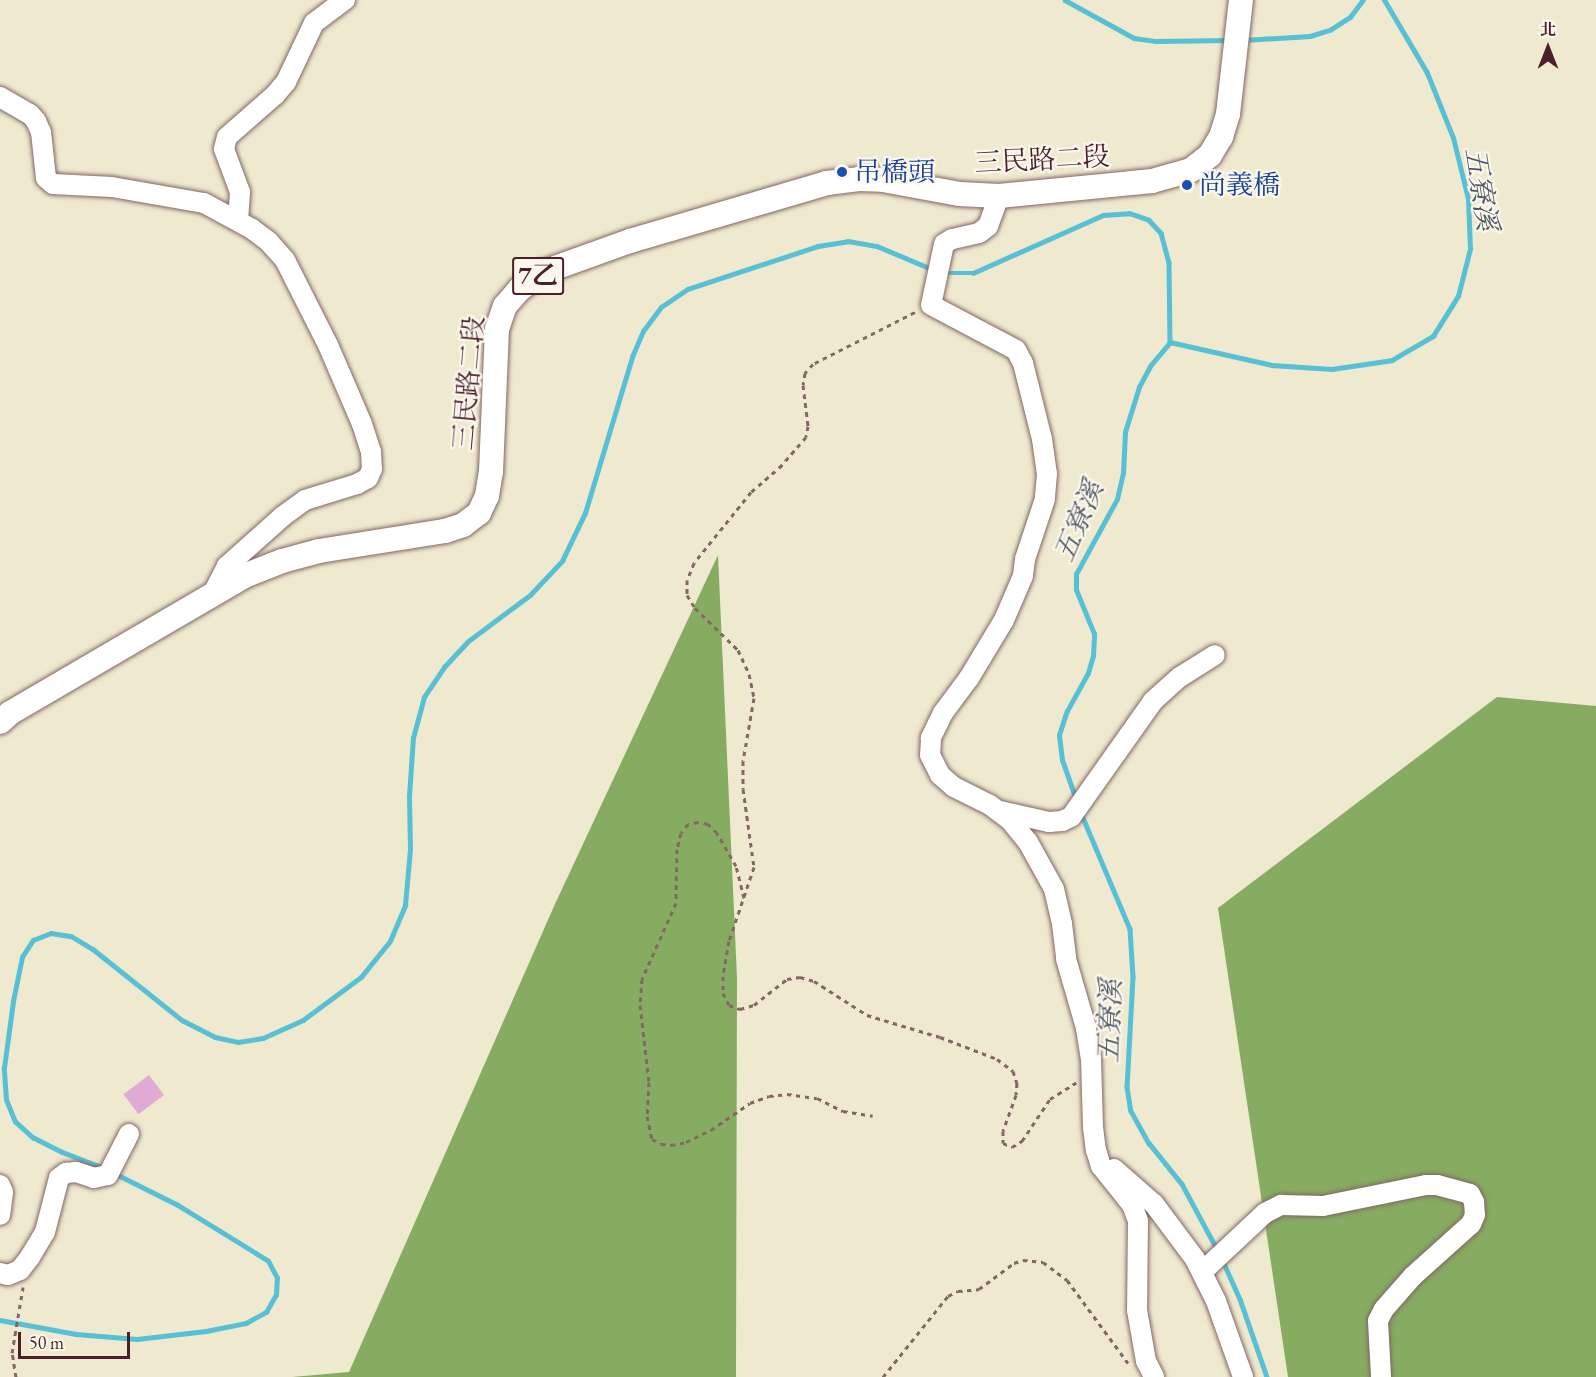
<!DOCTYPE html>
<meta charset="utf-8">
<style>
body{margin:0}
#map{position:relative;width:1596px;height:1377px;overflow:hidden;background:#efe9cf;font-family:"EB Garamond","Noto Serif TC",serif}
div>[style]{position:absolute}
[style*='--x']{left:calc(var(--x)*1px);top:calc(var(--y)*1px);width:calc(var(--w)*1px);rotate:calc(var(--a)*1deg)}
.forest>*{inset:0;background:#86ac61}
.stream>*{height:4.5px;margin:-2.25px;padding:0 2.25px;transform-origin:2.25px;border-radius:2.25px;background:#57c0d4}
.building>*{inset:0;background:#e1abd6;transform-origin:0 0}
.path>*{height:3px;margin-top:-1.5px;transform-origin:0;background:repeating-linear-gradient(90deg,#846664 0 4.5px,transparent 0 9px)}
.roads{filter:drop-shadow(0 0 2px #846664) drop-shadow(0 0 2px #846664)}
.minor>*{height:20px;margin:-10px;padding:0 10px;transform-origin:10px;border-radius:10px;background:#fff}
.major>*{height:24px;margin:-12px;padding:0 12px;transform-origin:12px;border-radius:12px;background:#fff}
.dots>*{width:16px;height:16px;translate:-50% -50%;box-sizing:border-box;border:3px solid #fbf7ec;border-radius:50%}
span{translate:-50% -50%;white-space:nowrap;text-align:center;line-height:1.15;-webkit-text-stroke:4.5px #fbf7ec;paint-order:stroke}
.shield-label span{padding:2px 4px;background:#fbf7ec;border:2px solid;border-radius:4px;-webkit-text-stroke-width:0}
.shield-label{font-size:26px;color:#4a1f2b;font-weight:700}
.street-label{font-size:27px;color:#4a1f2b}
.transit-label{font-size:27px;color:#164399}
.left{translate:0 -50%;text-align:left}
.water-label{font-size:28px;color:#4f5766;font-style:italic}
.north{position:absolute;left:1518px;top:18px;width:60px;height:60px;-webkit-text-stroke:4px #fbf7ec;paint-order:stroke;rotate:0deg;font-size:16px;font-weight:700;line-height:24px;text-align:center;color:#4a1f2b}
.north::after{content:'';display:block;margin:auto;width:21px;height:27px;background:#4a1f2b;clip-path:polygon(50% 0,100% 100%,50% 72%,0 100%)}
.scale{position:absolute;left:18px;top:1332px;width:112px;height:27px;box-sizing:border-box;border:3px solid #4a1f2b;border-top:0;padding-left:8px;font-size:18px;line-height:21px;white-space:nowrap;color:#4a1f2b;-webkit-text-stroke:4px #fbf7ec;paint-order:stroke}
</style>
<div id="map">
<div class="forest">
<div style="clip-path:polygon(718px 555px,737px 978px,736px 1377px,292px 1377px,349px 1372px,555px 904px)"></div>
<div style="clip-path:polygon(1497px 697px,1596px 706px,1596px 1377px,1288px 1377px,1218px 908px)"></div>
</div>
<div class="stream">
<div style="--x:1065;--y:0;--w:79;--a:28.8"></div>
<div style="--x:1134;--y:38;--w:22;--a:8"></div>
<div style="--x:1156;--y:41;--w:73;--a:-0.8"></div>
<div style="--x:1243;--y:40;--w:67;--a:-3.4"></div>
<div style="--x:1310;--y:36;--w:21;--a:-17"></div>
<div style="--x:1330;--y:30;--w:24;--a:-33"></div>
<div style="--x:1350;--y:17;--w:21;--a:-53"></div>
<div style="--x:943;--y:273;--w:30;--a:0"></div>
<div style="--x:973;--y:273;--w:142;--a:-24"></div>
<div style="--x:1103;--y:215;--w:26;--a:-4"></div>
<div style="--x:1129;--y:213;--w:21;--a:19"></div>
<div style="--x:1149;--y:220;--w:18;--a:47"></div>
<div style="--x:1161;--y:233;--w:30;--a:75"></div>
<div style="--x:1169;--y:262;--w:80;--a:89.3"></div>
<div style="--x:1170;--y:342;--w:105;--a:12.7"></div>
<div style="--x:1272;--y:365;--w:60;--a:3.8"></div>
<div style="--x:1332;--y:369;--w:61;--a:-8.5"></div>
<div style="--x:1392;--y:360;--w:48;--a:-30.3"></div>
<div style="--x:1433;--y:336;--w:47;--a:-58"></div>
<div style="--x:1458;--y:296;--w:49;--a:-75.7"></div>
<div style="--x:1470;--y:249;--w:50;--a:-92.3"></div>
<div style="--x:1468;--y:199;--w:63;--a:-103.8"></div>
<div style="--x:1453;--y:138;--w:70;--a:-111.8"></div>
<div style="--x:1427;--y:73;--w:85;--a:-120.5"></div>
<div style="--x:1076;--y:800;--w:42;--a:-109.3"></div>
<div style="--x:1062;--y:760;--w:25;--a:-97"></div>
<div style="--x:1059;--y:735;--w:25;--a:-72"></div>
<div style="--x:1067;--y:711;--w:43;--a:-61.1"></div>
<div style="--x:1088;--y:673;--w:18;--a:-74"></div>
<div style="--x:1093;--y:656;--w:22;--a:-87"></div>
<div style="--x:1094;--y:634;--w:48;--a:-112.2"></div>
<div style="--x:1076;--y:590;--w:16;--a:-90"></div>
<div style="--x:1076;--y:574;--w:85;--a:-61.3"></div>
<div style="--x:1117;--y:499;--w:27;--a:-77"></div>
<div style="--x:1123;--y:473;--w:41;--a:-87.2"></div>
<div style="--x:1125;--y:432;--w:47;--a:-72.7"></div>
<div style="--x:1139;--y:387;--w:24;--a:-62"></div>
<div style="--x:1150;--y:366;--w:31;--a:-50"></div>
<div style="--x:1081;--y:813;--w:126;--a:67.1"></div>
<div style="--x:1130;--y:929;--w:48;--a:86.4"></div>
<div style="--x:1133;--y:977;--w:110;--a:93.1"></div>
<div style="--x:1127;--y:1087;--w:24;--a:81"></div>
<div style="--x:1131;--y:1111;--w:37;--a:61"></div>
<div style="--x:1149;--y:1143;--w:53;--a:51.2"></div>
<div style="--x:1182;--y:1184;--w:74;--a:61.7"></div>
<div style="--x:105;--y:1169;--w:47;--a:-158.9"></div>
<div style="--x:61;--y:1152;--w:31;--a:-153"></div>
<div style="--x:33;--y:1138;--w:24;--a:-138"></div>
<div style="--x:15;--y:1122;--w:24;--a:-112"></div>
<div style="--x:6;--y:1100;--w:32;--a:-94"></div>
<div style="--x:4;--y:1068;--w:68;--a:-82.3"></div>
<div style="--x:13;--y:1001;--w:45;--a:-78.4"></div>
<div style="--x:22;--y:957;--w:20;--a:-57"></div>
<div style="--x:33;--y:940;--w:19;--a:-21"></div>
<div style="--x:51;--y:933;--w:20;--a:9"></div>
<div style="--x:71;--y:936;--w:26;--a:31"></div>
<div style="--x:93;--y:949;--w:114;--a:38.6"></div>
<div style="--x:182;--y:1020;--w:37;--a:27"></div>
<div style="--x:215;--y:1037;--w:24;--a:12"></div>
<div style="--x:238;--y:1042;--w:25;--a:-9"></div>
<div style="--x:263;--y:1038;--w:44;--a:-24.2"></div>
<div style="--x:303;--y:1020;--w:72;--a:-36.6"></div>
<div style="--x:361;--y:977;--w:46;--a:-51.1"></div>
<div style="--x:390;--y:941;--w:39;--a:-67"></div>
<div style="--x:405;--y:905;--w:56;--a:-84.9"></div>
<div style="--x:410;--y:849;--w:53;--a:-91.1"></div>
<div style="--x:409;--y:796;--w:58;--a:-86.1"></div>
<div style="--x:413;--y:738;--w:42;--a:-75"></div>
<div style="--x:424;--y:697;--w:36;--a:-56"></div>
<div style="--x:444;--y:667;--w:34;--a:-47"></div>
<div style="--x:467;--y:642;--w:79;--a:-36.7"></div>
<div style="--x:530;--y:595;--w:47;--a:-46.7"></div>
<div style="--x:562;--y:561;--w:53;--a:-64.4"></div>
<div style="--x:585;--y:513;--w:163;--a:-73.2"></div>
<div style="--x:632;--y:357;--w:28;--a:-67"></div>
<div style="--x:643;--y:331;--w:30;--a:-53"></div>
<div style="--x:661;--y:307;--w:32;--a:-34"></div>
<div style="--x:688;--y:289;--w:137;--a:-18.3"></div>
<div style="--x:818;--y:246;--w:30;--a:-9"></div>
<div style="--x:848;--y:241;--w:29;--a:10"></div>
<div style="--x:877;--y:246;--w:62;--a:22.8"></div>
<div style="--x:1222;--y:1259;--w:44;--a:65.8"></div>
<div style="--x:1240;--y:1299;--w:83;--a:70.9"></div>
<div style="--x:0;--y:1320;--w:77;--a:10.4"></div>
<div style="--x:76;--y:1334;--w:61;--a:4.7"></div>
<div style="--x:137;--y:1339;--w:69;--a:-6.6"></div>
<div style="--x:206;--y:1331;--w:41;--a:-11.3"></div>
<div style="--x:246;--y:1323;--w:23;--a:-29"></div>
<div style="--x:266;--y:1312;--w:20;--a:-60"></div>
<div style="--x:276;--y:1295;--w:17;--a:-87"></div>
<div style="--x:277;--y:1278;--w:19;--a:-118"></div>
<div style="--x:268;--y:1261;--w:107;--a:-148.4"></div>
<div style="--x:177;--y:1205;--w:69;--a:-153.4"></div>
</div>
<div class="building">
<div style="left:149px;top:1075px;width:25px;height:32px;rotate:53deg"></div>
</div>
<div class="path">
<div style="--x:915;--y:312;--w:114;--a:153"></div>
<div style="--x:813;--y:364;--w:12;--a:132"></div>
<div style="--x:805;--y:373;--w:12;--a:99"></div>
<div style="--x:803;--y:385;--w:41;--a:83"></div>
<div style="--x:808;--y:426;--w:11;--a:100"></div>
<div style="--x:806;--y:437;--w:37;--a:131"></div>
<div style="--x:782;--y:465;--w:41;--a:138.9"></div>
<div style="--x:751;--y:492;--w:91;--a:128.8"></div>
<div style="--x:694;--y:563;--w:18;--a:112"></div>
<div style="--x:687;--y:580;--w:15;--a:90"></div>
<div style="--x:687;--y:595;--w:15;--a:58"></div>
<div style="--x:695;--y:608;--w:60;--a:44.3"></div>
<div style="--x:738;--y:650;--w:26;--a:65"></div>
<div style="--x:749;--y:674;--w:25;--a:78"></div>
<div style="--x:754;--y:698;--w:64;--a:99.9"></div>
<div style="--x:743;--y:761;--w:28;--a:90"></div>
<div style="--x:743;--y:789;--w:79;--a:82"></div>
<div style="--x:754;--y:867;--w:78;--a:108.7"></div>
<div style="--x:729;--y:941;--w:36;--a:100"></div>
<div style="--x:723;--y:976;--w:17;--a:90"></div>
<div style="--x:723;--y:993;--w:13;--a:63"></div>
<div style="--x:729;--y:1005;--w:12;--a:20"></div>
<div style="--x:740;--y:1009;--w:15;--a:-16"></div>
<div style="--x:754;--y:1005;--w:42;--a:-38.2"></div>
<div style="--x:787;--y:979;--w:13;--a:-9"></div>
<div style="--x:800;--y:977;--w:15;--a:16"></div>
<div style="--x:814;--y:981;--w:63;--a:32.7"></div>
<div style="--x:867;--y:1015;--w:76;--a:16.8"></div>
<div style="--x:940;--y:1037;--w:61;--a:21.1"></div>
<div style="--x:997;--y:1059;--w:20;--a:37"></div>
<div style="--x:1013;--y:1071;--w:13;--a:72"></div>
<div style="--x:1017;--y:1083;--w:12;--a:95"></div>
<div style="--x:1016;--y:1095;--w:38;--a:110"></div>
<div style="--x:1003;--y:1131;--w:12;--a:90"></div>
<div style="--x:1003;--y:1143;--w:10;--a:24"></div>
<div style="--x:1012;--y:1147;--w:12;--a:-31"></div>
<div style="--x:1022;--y:1141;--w:50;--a:-56.3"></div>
<div style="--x:1050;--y:1099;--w:31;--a:-32"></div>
<div style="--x:744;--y:898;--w:33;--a:-104"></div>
<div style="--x:736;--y:866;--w:38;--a:-120"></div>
<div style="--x:717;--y:833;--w:13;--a:-135"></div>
<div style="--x:708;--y:824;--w:10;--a:-169"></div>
<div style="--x:698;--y:822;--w:10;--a:169"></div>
<div style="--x:688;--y:824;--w:11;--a:128"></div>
<div style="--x:681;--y:833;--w:16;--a:104"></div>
<div style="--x:677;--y:849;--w:54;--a:91.1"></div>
<div style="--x:676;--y:903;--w:83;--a:114.1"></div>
<div style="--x:642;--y:979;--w:26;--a:94"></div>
<div style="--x:640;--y:1005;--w:78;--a:83.3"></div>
<div style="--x:649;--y:1082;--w:34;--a:93"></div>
<div style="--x:647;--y:1116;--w:24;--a:78"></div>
<div style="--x:652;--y:1139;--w:10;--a:29"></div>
<div style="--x:661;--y:1144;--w:10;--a:6"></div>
<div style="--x:671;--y:1145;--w:15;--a:-11"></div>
<div style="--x:686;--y:1142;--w:28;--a:-26"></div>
<div style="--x:711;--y:1130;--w:47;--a:-34.7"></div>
<div style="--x:750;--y:1103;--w:20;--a:-20"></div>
<div style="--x:769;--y:1096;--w:18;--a:-6"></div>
<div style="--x:787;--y:1094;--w:30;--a:8"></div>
<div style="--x:817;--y:1098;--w:29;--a:27"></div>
<div style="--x:843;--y:1111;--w:30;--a:9"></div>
<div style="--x:16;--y:1377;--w:24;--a:-99"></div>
<div style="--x:12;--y:1353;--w:67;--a:-80.5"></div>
<div style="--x:883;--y:1377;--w:104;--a:-51.3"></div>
<div style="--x:948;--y:1296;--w:11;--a:-27"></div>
<div style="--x:958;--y:1291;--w:21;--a:-5"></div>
<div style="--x:979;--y:1289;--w:44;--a:-36.6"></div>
<div style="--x:1014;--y:1263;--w:9;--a:-18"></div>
<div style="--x:1023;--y:1260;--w:20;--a:6"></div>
<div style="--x:1043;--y:1262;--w:30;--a:37"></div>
<div style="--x:1067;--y:1280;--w:103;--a:53.7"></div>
</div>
<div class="roads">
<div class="minor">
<div style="--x:0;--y:97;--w:34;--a:30"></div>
<div style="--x:30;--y:114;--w:9;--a:49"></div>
<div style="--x:36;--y:121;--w:12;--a:66"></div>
<div style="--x:41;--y:132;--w:46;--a:83.8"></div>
<div style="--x:46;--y:178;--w:9;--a:41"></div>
<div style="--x:53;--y:184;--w:59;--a:2.9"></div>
<div style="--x:112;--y:187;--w:93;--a:9.9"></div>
<div style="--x:204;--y:203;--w:55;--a:28.4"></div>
<div style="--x:252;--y:229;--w:20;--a:37"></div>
<div style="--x:268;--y:241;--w:25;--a:48"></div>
<div style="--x:285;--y:260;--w:95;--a:63.2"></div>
<div style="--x:328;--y:345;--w:86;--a:66.7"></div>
<div style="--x:362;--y:424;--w:29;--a:72"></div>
<div style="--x:371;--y:452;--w:17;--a:87"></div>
<div style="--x:372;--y:469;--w:10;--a:114"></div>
<div style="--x:368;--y:478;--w:13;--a:151"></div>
<div style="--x:357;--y:484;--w:54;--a:162.9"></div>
<div style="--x:305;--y:500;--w:29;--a:144"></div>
<div style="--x:282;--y:517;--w:74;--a:138.3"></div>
<div style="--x:227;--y:566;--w:31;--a:117"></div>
<div style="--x:999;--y:196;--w:32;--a:110"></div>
<div style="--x:988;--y:226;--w:11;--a:142"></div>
<div style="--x:979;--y:233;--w:28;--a:167"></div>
<div style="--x:952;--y:239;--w:9;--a:148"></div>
<div style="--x:944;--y:244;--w:62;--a:102"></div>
<div style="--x:931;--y:305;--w:96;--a:27.9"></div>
<div style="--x:1016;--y:350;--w:15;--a:62"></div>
<div style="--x:1023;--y:363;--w:78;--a:76"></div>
<div style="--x:1042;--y:439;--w:35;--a:82"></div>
<div style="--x:1047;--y:474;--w:25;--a:95"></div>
<div style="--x:1045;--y:499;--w:63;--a:108.4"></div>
<div style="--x:1025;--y:559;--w:17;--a:97"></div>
<div style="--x:1023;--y:576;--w:48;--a:113.4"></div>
<div style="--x:1004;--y:620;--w:68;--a:121.1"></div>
<div style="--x:969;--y:678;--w:44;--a:126.6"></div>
<div style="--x:943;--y:713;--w:28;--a:116"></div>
<div style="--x:931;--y:738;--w:17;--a:93"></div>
<div style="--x:930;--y:755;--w:22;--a:63"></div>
<div style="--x:940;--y:775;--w:18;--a:41"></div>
<div style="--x:954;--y:787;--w:40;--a:26.6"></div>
<div style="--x:990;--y:805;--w:25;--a:37"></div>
<div style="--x:1010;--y:820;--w:28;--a:51"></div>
<div style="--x:1028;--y:842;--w:54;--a:61"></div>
<div style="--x:1054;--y:889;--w:36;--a:77"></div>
<div style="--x:1062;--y:924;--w:35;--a:83"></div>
<div style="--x:1066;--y:959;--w:72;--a:73.8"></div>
<div style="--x:1086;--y:1028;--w:31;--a:81"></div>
<div style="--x:1091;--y:1059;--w:68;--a:88.3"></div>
<div style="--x:1093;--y:1127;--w:23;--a:83"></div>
<div style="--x:1096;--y:1150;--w:17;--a:73"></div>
<div style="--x:1101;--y:1166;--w:50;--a:51.5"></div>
<div style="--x:1132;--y:1205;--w:17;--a:69"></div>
<div style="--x:1138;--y:1221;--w:89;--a:90.6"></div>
<div style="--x:1137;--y:1310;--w:52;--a:80"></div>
<div style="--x:1146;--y:1361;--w:18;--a:63"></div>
<div style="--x:238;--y:221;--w:29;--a:-86"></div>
<div style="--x:240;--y:192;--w:46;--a:-110.4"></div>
<div style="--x:224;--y:149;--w:12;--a:-76"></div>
<div style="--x:227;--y:137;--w:64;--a:-41.2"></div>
<div style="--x:275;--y:95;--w:17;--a:-50"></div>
<div style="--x:286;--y:82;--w:65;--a:-64.6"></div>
<div style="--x:314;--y:23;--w:39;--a:-37"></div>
<div style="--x:1000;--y:811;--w:50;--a:12.7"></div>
<div style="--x:1049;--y:822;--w:13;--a:-4"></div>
<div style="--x:1062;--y:821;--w:10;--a:-24"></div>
<div style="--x:1071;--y:817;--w:142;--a:-54.7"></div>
<div style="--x:1153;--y:701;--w:36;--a:-42"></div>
<div style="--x:1180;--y:677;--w:41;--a:-32.2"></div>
<div style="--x:1114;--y:1169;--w:53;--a:41.2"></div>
<div style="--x:1154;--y:1204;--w:69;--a:53.3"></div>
<div style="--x:1195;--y:1259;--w:47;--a:63.4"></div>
<div style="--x:1216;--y:1301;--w:81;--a:70.4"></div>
<div style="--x:0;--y:1185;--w:8;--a:67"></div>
<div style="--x:3;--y:1192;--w:23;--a:97"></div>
<div style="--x:1202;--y:1272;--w:86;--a:-43.1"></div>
<div style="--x:1265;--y:1213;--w:18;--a:-27"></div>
<div style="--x:1281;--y:1205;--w:42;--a:1.4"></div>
<div style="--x:1323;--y:1206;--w:105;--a:-11.5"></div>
<div style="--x:1426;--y:1185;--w:11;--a:0"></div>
<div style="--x:1437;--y:1185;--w:34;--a:15"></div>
<div style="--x:1470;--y:1194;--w:9;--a:63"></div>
<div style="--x:1474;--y:1202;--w:13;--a:86"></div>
<div style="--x:1475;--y:1215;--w:10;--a:114"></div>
<div style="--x:1471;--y:1224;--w:78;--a:138.1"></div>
<div style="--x:1413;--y:1276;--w:44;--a:131.3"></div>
<div style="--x:1384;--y:1309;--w:13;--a:117"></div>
<div style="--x:1378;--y:1321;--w:56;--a:86.9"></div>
<div style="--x:0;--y:1273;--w:8;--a:14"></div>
<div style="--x:8;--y:1275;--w:13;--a:-23"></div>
<div style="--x:20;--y:1270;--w:16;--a:-52"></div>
<div style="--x:30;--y:1257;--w:29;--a:-59"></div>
<div style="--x:45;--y:1232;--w:56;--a:-75.5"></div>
<div style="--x:59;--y:1178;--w:9;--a:-36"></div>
<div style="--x:66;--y:1173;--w:10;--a:-6"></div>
<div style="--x:76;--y:1172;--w:19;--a:18"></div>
<div style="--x:94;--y:1178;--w:14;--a:-12"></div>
<div style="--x:108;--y:1175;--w:46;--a:-62.9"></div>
</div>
<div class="major">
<div style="--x:0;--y:722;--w:13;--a:-42"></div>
<div style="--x:10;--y:713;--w:271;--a:-30.3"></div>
<div style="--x:244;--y:576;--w:41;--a:-21.5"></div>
<div style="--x:282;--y:561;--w:38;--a:-15"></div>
<div style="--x:319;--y:551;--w:128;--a:-9"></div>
<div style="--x:445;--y:531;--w:19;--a:-18"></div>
<div style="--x:463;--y:525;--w:20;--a:-37"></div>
<div style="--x:479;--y:513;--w:19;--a:-65"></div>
<div style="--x:487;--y:496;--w:24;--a:-81"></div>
<div style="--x:491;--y:472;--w:143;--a:-87.6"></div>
<div style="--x:497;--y:329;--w:24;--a:-71"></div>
<div style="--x:505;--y:306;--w:23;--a:-49"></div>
<div style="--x:520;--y:289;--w:26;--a:-37"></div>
<div style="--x:541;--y:273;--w:95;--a:-19.8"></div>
<div style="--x:630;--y:241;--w:205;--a:-16.4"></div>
<div style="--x:827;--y:183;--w:32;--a:-7"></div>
<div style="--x:859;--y:179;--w:24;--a:2"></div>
<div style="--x:883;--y:180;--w:77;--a:10.4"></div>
<div style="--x:959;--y:194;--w:40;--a:2.9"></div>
<div style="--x:999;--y:196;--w:154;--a:-5.6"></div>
<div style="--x:1152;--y:181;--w:41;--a:-15.8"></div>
<div style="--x:1191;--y:170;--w:24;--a:-38"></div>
<div style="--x:1210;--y:155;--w:21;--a:-59"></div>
<div style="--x:1221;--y:137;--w:24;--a:-73"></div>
<div style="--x:1228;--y:114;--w:115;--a:-83.5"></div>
</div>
</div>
<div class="dots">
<div style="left:842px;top:172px;background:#1a4fb4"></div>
<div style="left:1187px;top:185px;background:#1a4fb4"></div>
</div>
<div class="shield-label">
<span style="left:538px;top:276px">7乙</span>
</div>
<div class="street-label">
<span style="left:1042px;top:159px;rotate:-3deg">三民路二段</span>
<span style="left:468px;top:383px;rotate:-85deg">三民路二段</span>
</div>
<div class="transit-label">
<span class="left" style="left:854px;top:172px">吊橋頭</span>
<span class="left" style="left:1199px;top:185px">尚義橋</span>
</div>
<div class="water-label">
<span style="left:1482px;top:189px;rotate:81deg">五寮溪</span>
<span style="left:1078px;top:521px;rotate:-67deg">五寮溪</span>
<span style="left:1109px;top:1021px;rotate:-88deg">五寮溪</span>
</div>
<div class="north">北</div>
<div class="scale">50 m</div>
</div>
